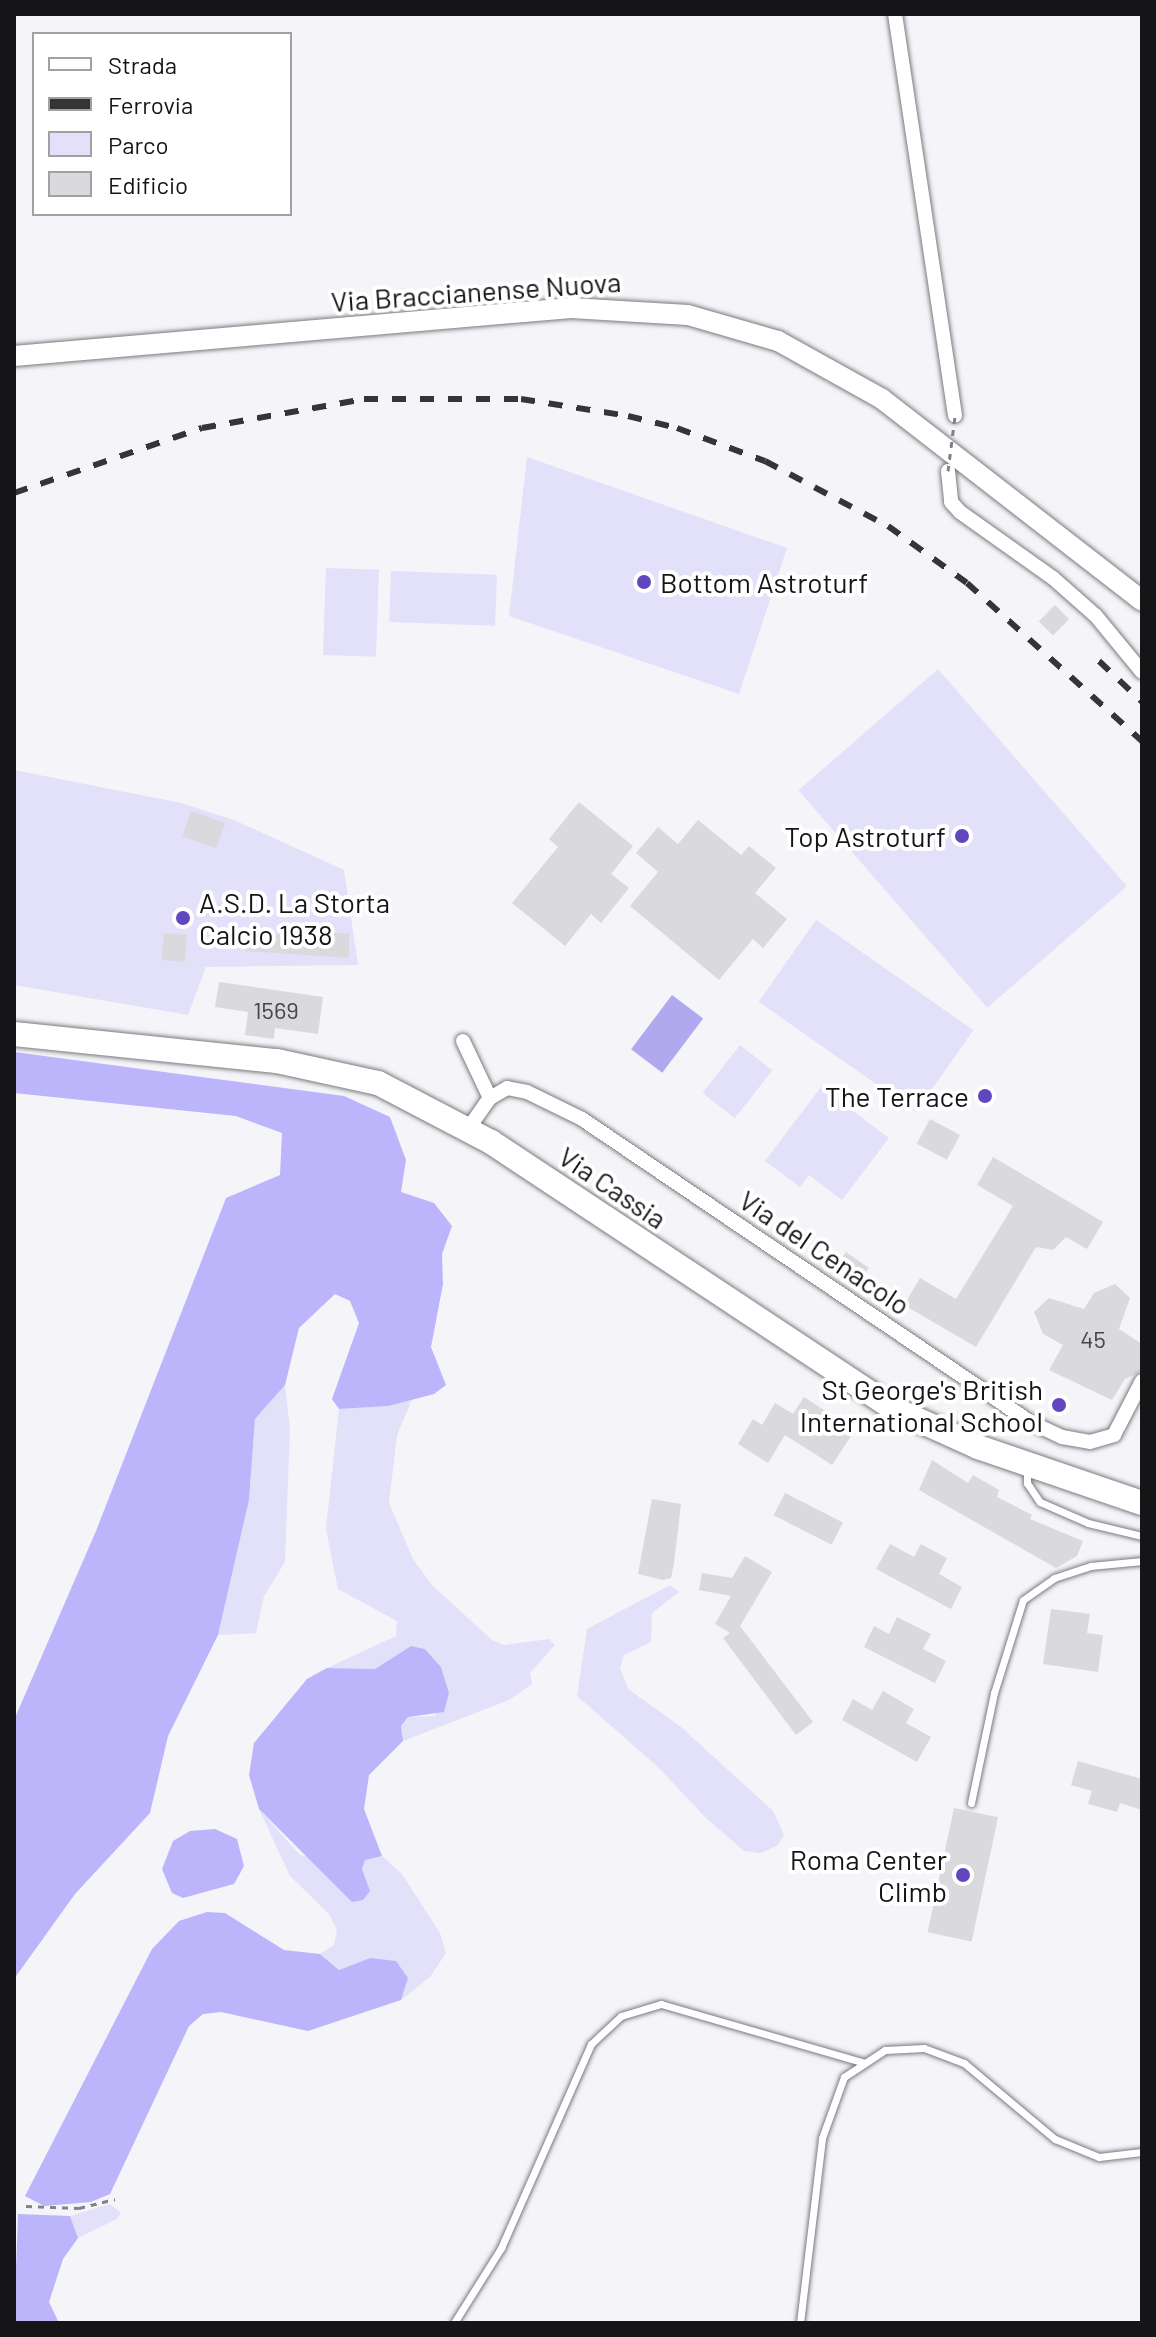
<!DOCTYPE html>
<style>
body{margin:0}
#map{position:relative;width:1156px;height:2337px;overflow:hidden;background:#f4f4f9;font-family:Barlow,sans-serif}
div>[style]{position:absolute}
[style*='--x']{left:calc(var(--x)*1px);top:calc(var(--y)*1px);width:calc(var(--w)*1px);rotate:calc(var(--a)*1deg)}
.green>*{inset:0;background:#e3e1fa;transform-origin:0 0}
.forest>*{inset:0;background:#bcb5fb}
.water>*{inset:0;background:#b1a9f0;transform-origin:0 0}
.building>*{inset:0;background:#d9d9de;transform-origin:0 0}
.path>*{height:3px;margin-top:-1.5px;transform-origin:0;background:repeating-linear-gradient(90deg,#828286 0 6px,transparent 0 12px)}
.roads{filter:drop-shadow(0 0 2px #7b7b7f) drop-shadow(0 0 2px #7b7b7f)}
.service>*{height:7px;margin:-3.5px;padding:0 3.5px;transform-origin:3.5px;border-radius:3.5px;background:#fff}
.minor>*{height:14px;margin:-7px;padding:0 7px;transform-origin:7px;border-radius:7px;background:#fff}
.secondary>*{height:20px;margin:-10px;padding:0 10px;transform-origin:10px;border-radius:10px;background:#fff}
.primary>*{height:24px;margin:-12px;padding:0 12px;transform-origin:12px;border-radius:12px;background:#fff}
.rail>*{height:6px;margin-top:-3px;transform-origin:0;background:repeating-linear-gradient(90deg,#353537 0 14px,transparent 0 28px)}
.path-bridge>*{height:3px;margin-top:-1.5px;transform-origin:0;background:repeating-linear-gradient(90deg,#828286 0 6px,transparent 0 12px)}
.dots>*{width:22px;height:22px;translate:-50% -50%;box-sizing:border-box;border:4px solid #fff;border-radius:50%}
span{translate:-50% -50%;white-space:nowrap;text-align:center;line-height:1.15;-webkit-text-stroke:8px #fff;paint-order:stroke}
.number-label{font-size:24px;color:#464649}
.number-label span{-webkit-text-stroke-width:0}
.street-label{font-size:28px;color:#151517}
.poi-label{font-size:28px;color:#151517}
.left{translate:0 -50%;text-align:left}
.right{translate:-100% -50%;text-align:right}
.frame{position:absolute;inset:0;border:16px solid #151517;pointer-events:none}
.legend{position:absolute;left:32px;top:32px;width:260px;height:184px;box-sizing:border-box;background:#fff;border:2px solid #a1a1a2;margin:0;padding:10px 14px;list-style:none;font-size:24px;color:#151517}
.legend li{display:flex;align-items:center;gap:16px;height:40px}
.legend b{width:40px;border:2px solid #a1a1a2}
</style>
<div id="map">
<div class="green">
<div style="clip-path:polygon(527px 457px,787px 548px,739px 694px,509px 616px)"></div>
<div style="left:326px;top:568px;width:53px;height:87px;rotate:2deg"></div>
<div style="left:391px;top:571px;width:106px;height:51px;rotate:2deg"></div>
<div style="left:938px;top:669px;width:288px;height:185px;rotate:49deg"></div>
<div style="clip-path:polygon(14px 770px,181px 803px,234px 820px,344px 870px,358px 965px,206px 967px,188px 1015px,14px 985px)"></div>
<div style="left:816px;top:920px;width:192px;height:100px;rotate:35deg"></div>
<div style="left:740px;top:1045px;width:41px;height:61px;rotate:38deg"></div>
<div style="clip-path:polygon(821px 1087px,889px 1138px,842px 1200px,809px 1175px,800px 1187px,765px 1161px)"></div>
<div style="clip-path:polygon(285px 1385px,290px 1429px,285px 1562px,264px 1596px,256px 1633px,218px 1635px,249px 1500px,255px 1419px)"></div>
<div style="clip-path:polygon(414px 1395px,397px 1435px,389px 1503px,413px 1559px,432px 1585px,492px 1640px,504px 1645px,549px 1639px,555px 1645px,530px 1673px,532px 1684px,509px 1700px,403px 1741px,401px 1726px,408px 1717px,435px 1716px,449px 1693px,441px 1667px,425px 1649px,411px 1646px,375px 1669px,327px 1668px,396px 1636px,397px 1621px,338px 1589px,326px 1529px,339px 1409px,388px 1406px)"></div>
<div style="clip-path:polygon(670px 1585px,679px 1592px,652px 1613px,651px 1642px,624px 1655px,620px 1668px,628px 1689px,681px 1727px,773px 1811px,784px 1835px,778px 1845px,761px 1853px,744px 1851px,707px 1819px,658px 1767px,577px 1696px,587px 1629px)"></div>
<div style="clip-path:polygon(259px 1809px,300px 1855px,362px 1869px,365px 1859px,382px 1856px,402px 1874px,440px 1933px,446px 1953px,430px 1977px,401px 2000px,408px 1978px,370px 1958px,339px 1970px,320px 1954px,334px 1945px,337px 1930px,329px 1914px,290px 1876px)"></div>
<div style="clip-path:polygon(110px 2204px,121px 2213px,117px 2219px,78px 2238px,70px 2216px)"></div>
</div>
<div class="forest">
<div style="clip-path:polygon(14px 1052px,344px 1096px,390px 1117px,406px 1160px,401px 1192px,434px 1203px,452px 1226px,442px 1254px,443px 1284px,431px 1347px,446px 1385px,434px 1394px,388px 1406px,339px 1409px,332px 1399px,359px 1323px,350px 1301px,335px 1294px,299px 1328px,285px 1385px,255px 1419px,249px 1500px,218px 1635px,168px 1736px,150px 1813px,75px 1894px,14px 1979px,14px 1720px,96px 1531px,226px 1198px,280px 1175px,282px 1133px,236px 1116px,14px 1093px)"></div>
<div style="clip-path:polygon(411px 1646px,425px 1649px,441px 1667px,449px 1693px,444px 1712px,408px 1717px,401px 1726px,403px 1741px,369px 1775px,364px 1809px,382px 1856px,365px 1860px,362px 1869px,370px 1891px,363px 1900px,352px 1902px,259px 1809px,249px 1775px,254px 1743px,307px 1679px,327px 1668px,375px 1669px)"></div>
<div style="clip-path:polygon(215px 1829px,237px 1839px,244px 1866px,234px 1884px,183px 1898px,172px 1893px,162px 1869px,173px 1841px,190px 1831px)"></div>
<div style="clip-path:polygon(207px 1912px,225px 1913px,284px 1950px,320px 1954px,339px 1970px,370px 1958px,396px 1961px,408px 1978px,401px 2000px,308px 2031px,221px 2012px,203px 2014px,189px 2026px,110px 2194px,91px 2202px,44px 2206px,25px 2196px,152px 1949px,179px 1921px)"></div>
<div style="clip-path:polygon(18px 2214px,70px 2216px,78px 2238px,63px 2259px,49px 2302px,59px 2323px,14px 2323px)"></div>
</div>
<div class="water">
<div style="left:672px;top:995px;width:39px;height:68px;rotate:37deg"></div>
</div>
<div class="building">
<div style="left:1055px;top:605px;width:20px;height:23px;rotate:45deg"></div>
<div style="clip-path:polygon(579px 802px,633px 846px,611px 874px,629px 888px,601px 923px,591px 914px,565px 946px,512px 903px,558px 847px,549px 839px)"></div>
<div style="left:191px;top:811px;width:36px;height:27px;rotate:19deg"></div>
<div style="clip-path:polygon(698px 820px,741px 855px,749px 846px,776px 868px,755px 893px,787px 919px,763px 948px,753px 939px,719px 980px,630px 906px,658px 872px,636px 853px,658px 827px,678px 844px)"></div>
<div style="left:164px;top:933px;width:23px;height:27px;rotate:5deg"></div>
<div style="clip-path:polygon(349px 933px,349px 958px,245px 951px,244px 935px)"></div>
<div style="clip-path:polygon(219px 982px,323px 997px,318px 1034px,275px 1028px,274px 1039px,245px 1035px,248px 1012px,215px 1007px)"></div>
<div style="left:930px;top:1119px;width:34px;height:28px;rotate:28deg"></div>
<div style="clip-path:polygon(993px 1157px,1103px 1222px,1087px 1249px,1066px 1237px,1053px 1250px,1036px 1247px,976px 1347px,904px 1305px,920px 1278px,956px 1299px,1013px 1206px,977px 1185px)"></div>
<div style="left:846px;top:1252px;width:28px;height:19px;rotate:35deg"></div>
<div style="clip-path:polygon(1115px 1284px,1130px 1298px,1119px 1329px,1142px 1344px,1142px 1371px,1125px 1379px,1112px 1400px,1049px 1370px,1063px 1345px,1043px 1334px,1034px 1312px,1049px 1298px,1084px 1309px,1094px 1293px)"></div>
<div style="clip-path:polygon(804px 1397px,855px 1430px,832px 1465px,785px 1435px,768px 1463px,738px 1444px,753px 1419px,762px 1425px,775px 1403px,793px 1414px)"></div>
<div style="clip-path:polygon(932px 1460px,968px 1483px,973px 1475px,999px 1490px,997px 1497px,1032px 1515px,1030px 1519px,1083px 1541px,1077px 1556px,1056px 1568px,919px 1490px)"></div>
<div style="left:785px;top:1493px;width:65px;height:25px;rotate:27deg"></div>
<div style="clip-path:polygon(652px 1499px,681px 1504px,674px 1563px,671px 1578px,663px 1580px,638px 1574px)"></div>
<div style="clip-path:polygon(890px 1544px,914px 1557px,921px 1544px,947px 1558px,939px 1574px,962px 1587px,951px 1609px,876px 1569px)"></div>
<div style="clip-path:polygon(745px 1556px,772px 1572px,740px 1626px,813px 1722px,796px 1735px,723px 1638px,730px 1633px,715px 1624px,731px 1596px,699px 1590px,702px 1573px,732px 1578px)"></div>
<div style="clip-path:polygon(1051px 1609px,1090px 1614px,1087px 1633px,1103px 1635px,1098px 1672px,1043px 1664px)"></div>
<div style="clip-path:polygon(897px 1617px,931px 1634px,923px 1649px,946px 1661px,935px 1683px,864px 1647px,874px 1626px,889px 1634px)"></div>
<div style="clip-path:polygon(883px 1691px,914px 1709px,906px 1723px,931px 1737px,917px 1762px,842px 1720px,853px 1699px,872px 1710px)"></div>
<div style="clip-path:polygon(1078px 1761px,1142px 1779px,1142px 1810px,1120px 1803px,1117px 1812px,1088px 1804px,1092px 1791px,1071px 1785px)"></div>
<div style="left:954px;top:1808px;width:45px;height:127px;rotate:12deg"></div>
</div>
<div class="path">
<div style="--x:26;--y:2206;--w:53;--a:2.2"></div>
<div style="--x:79;--y:2208;--w:37;--a:-14"></div>
</div>
<div class="roads">
<div class="service">
<div style="--x:1027;--y:1468;--w:15;--a:90"></div>
<div style="--x:1027;--y:1483;--w:23;--a:56"></div>
<div style="--x:1040;--y:1502;--w:52;--a:23.6"></div>
<div style="--x:1088;--y:1523;--w:56;--a:13.5"></div>
<div style="--x:971;--y:1803;--w:112;--a:-78.2"></div>
<div style="--x:994;--y:1693;--w:97;--a:-72.7"></div>
<div style="--x:1023;--y:1600;--w:38;--a:-35"></div>
<div style="--x:1054;--y:1578;--w:39;--a:-18"></div>
<div style="--x:1091;--y:1566;--w:51;--a:-5.6"></div>
<div style="--x:454;--y:2323;--w:89;--a:-57.9"></div>
<div style="--x:501;--y:2248;--w:223;--a:-66.2"></div>
<div style="--x:591;--y:2044;--w:41;--a:-43"></div>
<div style="--x:621;--y:2016;--w:42;--a:-16.7"></div>
<div style="--x:661;--y:2004;--w:212;--a:16.1"></div>
<div style="--x:800;--y:2323;--w:186;--a:-83.2"></div>
<div style="--x:822;--y:2138;--w:65;--a:-70.2"></div>
<div style="--x:844;--y:2077;--w:49;--a:-33.4"></div>
<div style="--x:885;--y:2050;--w:39;--a:-3"></div>
<div style="--x:924;--y:2048;--w:43;--a:20.6"></div>
<div style="--x:964;--y:2063;--w:119;--a:39.9"></div>
<div style="--x:1055;--y:2139;--w:48;--a:22.2"></div>
<div style="--x:1099;--y:2157;--w:43;--a:-6.6"></div>
</div>
<div class="minor">
<div style="--x:895;--y:14;--w:406;--a:81.5"></div>
<div style="--x:948;--y:471;--w:31;--a:84"></div>
<div style="--x:951;--y:502;--w:13;--a:48"></div>
<div style="--x:960;--y:512;--w:114;--a:35.4"></div>
<div style="--x:1053;--y:578;--w:57;--a:41.5"></div>
<div style="--x:1096;--y:616;--w:72;--a:50.6"></div>
<div style="--x:463;--y:1041;--w:63;--a:64.7"></div>
<div style="--x:468;--y:1129;--w:38;--a:-55"></div>
<div style="--x:490;--y:1098;--w:20;--a:-30"></div>
<div style="--x:507;--y:1088;--w:20;--a:11"></div>
<div style="--x:527;--y:1092;--w:61;--a:26.1"></div>
<div style="--x:582;--y:1119;--w:541;--a:34.07"></div>
<div style="--x:1030;--y:1422;--w:35;--a:25"></div>
<div style="--x:1062;--y:1437;--w:28;--a:10"></div>
<div style="--x:1090;--y:1442;--w:25;--a:-16"></div>
<div style="--x:1114;--y:1435;--w:61;--a:-62.6"></div>
</div>
<div class="secondary">
<div style="--x:14;--y:356;--w:559;--a:-4.93"></div>
<div style="--x:571;--y:308;--w:117;--a:3.4"></div>
<div style="--x:688;--y:315;--w:94;--a:16.1"></div>
<div style="--x:778;--y:341;--w:119;--a:29.1"></div>
<div style="--x:882;--y:399;--w:329;--a:37.8"></div>
</div>
<div class="primary">
<div style="--x:14;--y:1034;--w:264;--a:5.9"></div>
<div style="--x:277;--y:1061;--w:103;--a:12.3"></div>
<div style="--x:378;--y:1083;--w:127;--a:27.6"></div>
<div style="--x:491;--y:1142;--w:483;--a:33.5"></div>
<div style="--x:894;--y:1409;--w:92;--a:24.3"></div>
<div style="--x:978;--y:1447;--w:173;--a:18.9"></div>
</div>
</div>
<div class="rail">
<div style="--x:14;--y:493;--w:199;--a:-19.1"></div>
<div style="--x:202;--y:428;--w:165;--a:-10.1"></div>
<div style="--x:364;--y:399;--w:157;--a:0"></div>
<div style="--x:521;--y:399;--w:108;--a:9"></div>
<div style="--x:628;--y:416;--w:50;--a:13.8"></div>
<div style="--x:677;--y:428;--w:94;--a:20.6"></div>
<div style="--x:765;--y:461;--w:139;--a:27.9"></div>
<div style="--x:888;--y:526;--w:97;--a:35.8"></div>
<div style="--x:967;--y:583;--w:236;--a:42.1"></div>
<div style="--x:1099;--y:661;--w:59;--a:43.6"></div>
</div>
<div class="path-bridge">
<div style="--x:948;--y:471;--w:55;--a:-82.7"></div>
</div>
<div class="dots">
<div style="left:644px;top:582px;background:#6246bf"></div>
<div style="left:962px;top:836px;background:#6246bf"></div>
<div style="left:183px;top:918px;background:#6246bf"></div>
<div style="left:985px;top:1096px;background:#6246bf"></div>
<div style="left:1059px;top:1405px;background:#6246bf"></div>
<div style="left:963px;top:1875px;background:#6246bf"></div>
</div>
<div class="number-label">
<span style="left:276px;top:1010px">1569</span>
<span style="left:1093px;top:1339px">45</span>
</div>
<div class="street-label">
<span style="left:476px;top:291px;rotate:-4deg">Via Braccianense Nuova</span>
<span style="left:613px;top:1187px;rotate:34deg">Via Cassia</span>
<span style="left:825px;top:1252px;rotate:34deg">Via del Cenacolo</span>
</div>
<div class="poi-label">
<span class="left" style="left:660px;top:582px">Bottom Astroturf</span>
<span class="right" style="left:946px;top:836px">Top Astroturf</span>
<span class="left" style="left:199px;top:918px">A.S.D. La Storta<br>Calcio 1938</span>
<span class="right" style="left:969px;top:1096px">The Terrace</span>
<span class="right" style="left:1043px;top:1405px">St George's British<br>International School</span>
<span class="right" style="left:947px;top:1875px">Roma Center<br>Climb</span>
</div>
<div class="frame"></div>
<ul class="legend">
<li><b style="height:10px;background:#fff"></b>Strada</li>
<li><b style="height:10px;background:#353537"></b>Ferrovia</li>
<li><b style="height:22px;background:#e3e1fa"></b>Parco</li>
<li><b style="height:22px;background:#d9d9de"></b>Edificio</li>
</ul>
</div>
